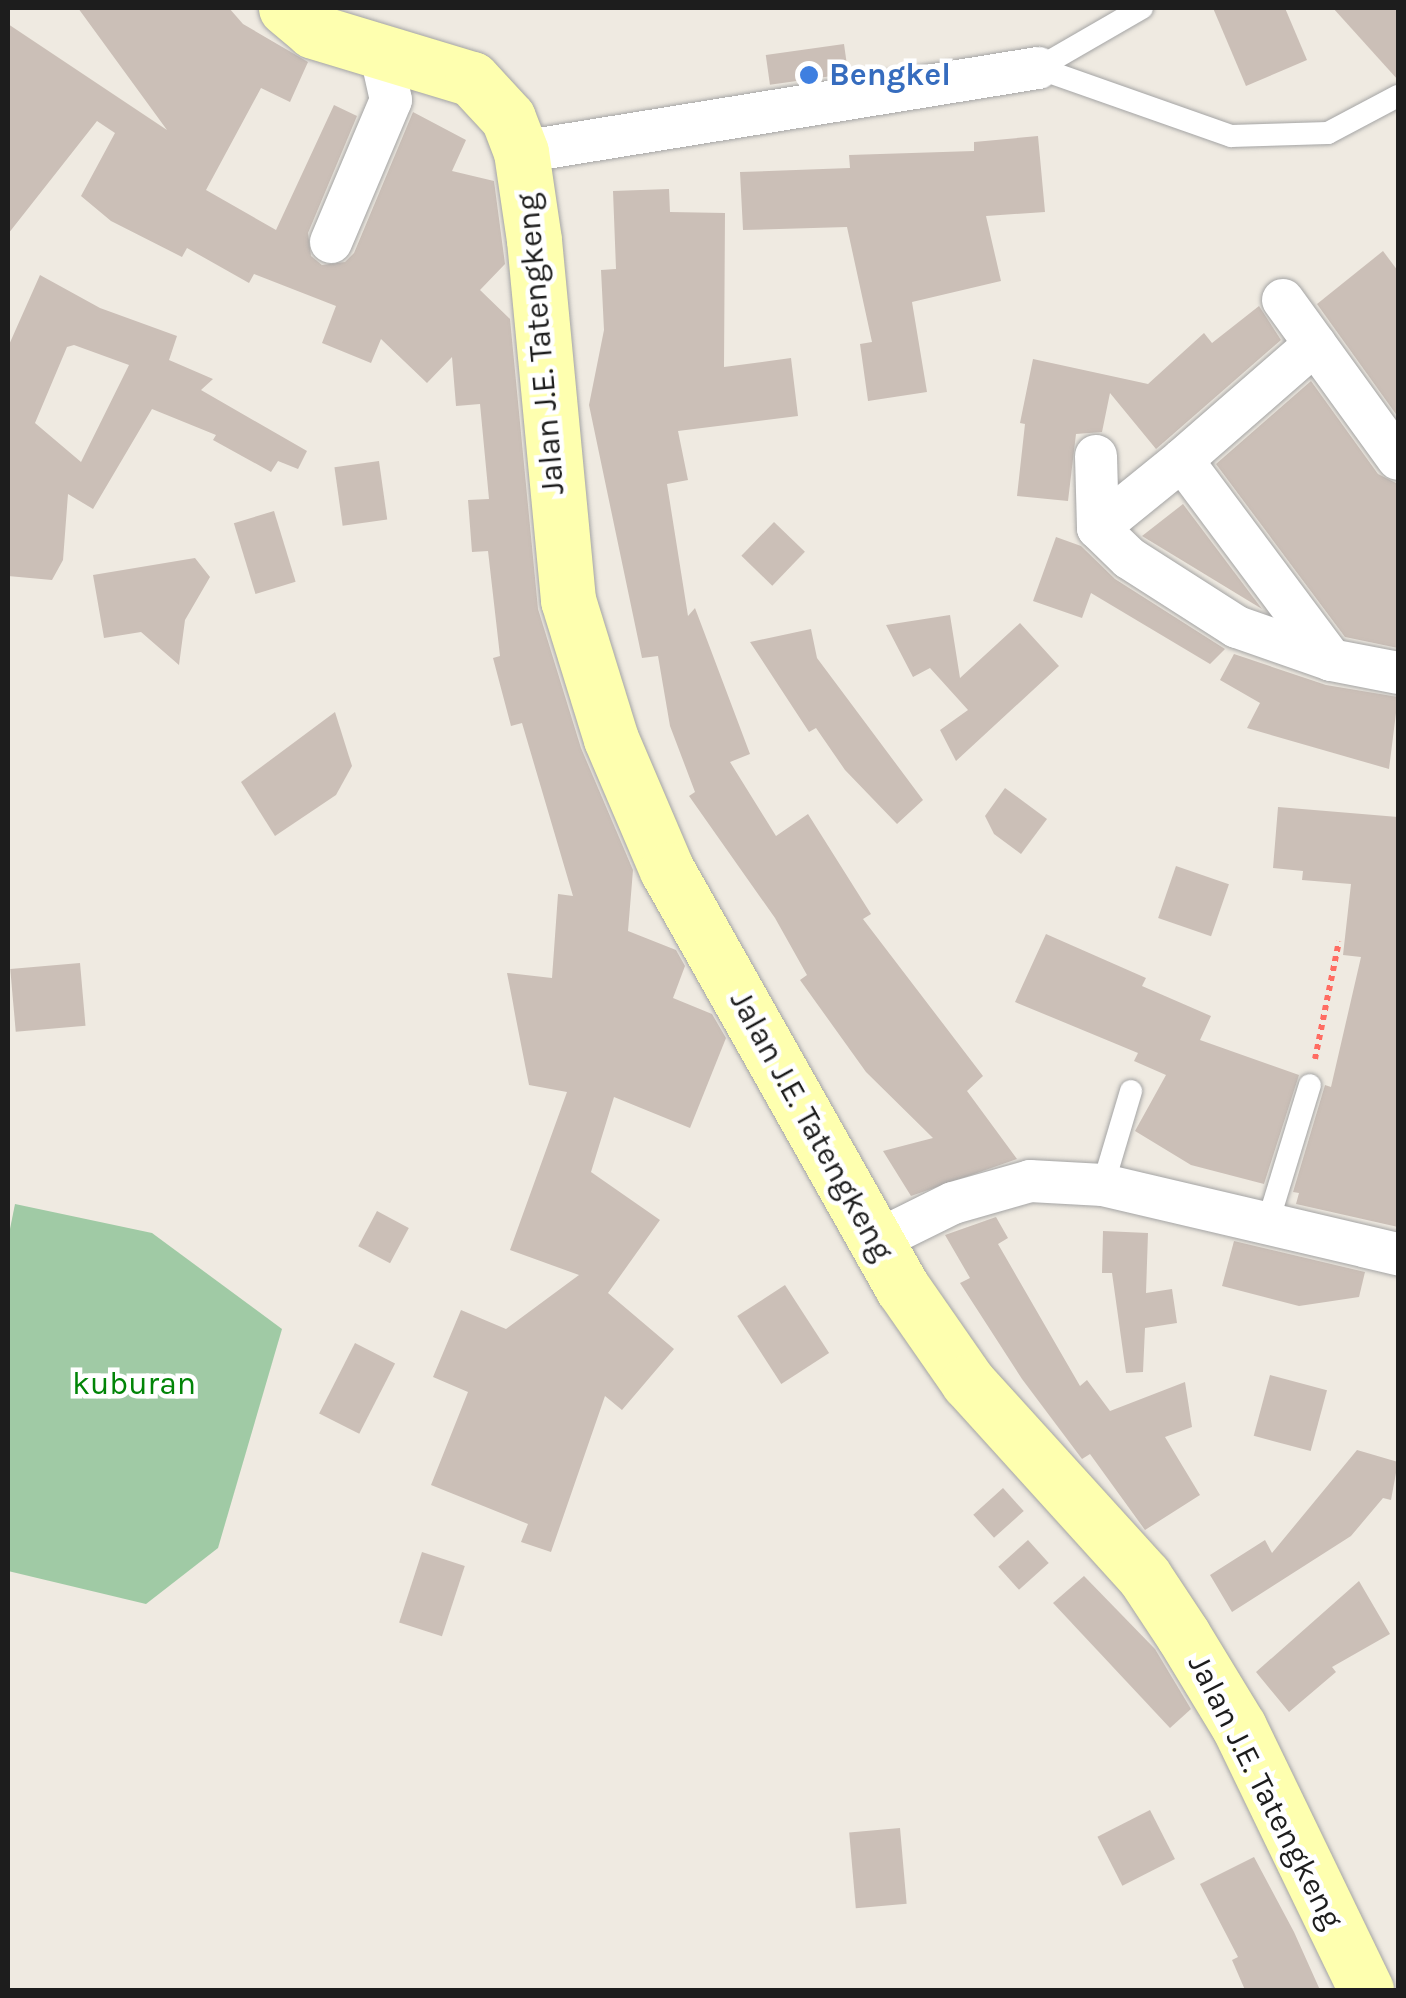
<!DOCTYPE html>
<style>
body{margin:0}
#map{position:relative;width:1406px;height:1998px;overflow:hidden;background:#efeae1;font-family:Karla,sans-serif}
div>[style]{position:absolute}
[style*='--x']{left:calc(var(--x)*1px);top:calc(var(--y)*1px);width:calc(var(--w)*1px);rotate:calc(var(--a)*1deg)}
.cemetery>*{inset:0;background:#a0caa5}
.building>*{inset:0;background:#cbbfb7;transform-origin:0 0}
.path>*{height:6px;margin-top:-3px;transform-origin:0;background:repeating-linear-gradient(90deg,#ff6c62 0 5px,transparent 0 10px)}
.roads{filter:drop-shadow(0 0 2px #a4a4a4) drop-shadow(0 0 2px #a4a4a4)}
.lane>*{height:22px;margin:-11px;padding:0 11px;transform-origin:11px;border-radius:11px;background:#fff}
.street>*{height:42px;margin:-21px;padding:0 21px;transform-origin:21px;border-radius:21px;background:#fff}
.secondary>*{height:55px;margin:-27.5px;padding:0 27.5px;transform-origin:27.5px;border-radius:27.5px;background:#feffaf}
.dots>*{width:28px;height:28px;translate:-50% -50%;box-sizing:border-box;border:5px solid #fff;border-radius:50%}
span{translate:-50% -50%;white-space:nowrap;text-align:center;line-height:1.15;-webkit-text-stroke:9px #fff;paint-order:stroke}
.shop-label{font-size:32px;color:#366cbe;font-weight:700}
.left{translate:0 -50%;text-align:left}
.street-label{font-size:32px;color:#1d1d1d}
.park-label{font-size:32px;color:#018407}
.frame{position:absolute;inset:0;border:10px solid #1d1d1d;pointer-events:none}
</style>
<div id="map">
<div class="cemetery">
<div style="clip-path:polygon(15px 1204px,152px 1233px,282px 1329px,218px 1548px,146px 1604px,8px 1571px,8px 1239px)"></div>
</div>
<div class="building">
<div style="clip-path:polygon(78px 8px,229px 8px,243px 24px,308px 62px,290px 102px,261px 88px,206px 190px,276px 230px,334px 105px,357px 116px,308px 233px,311px 256px,322px 265px,345px 262px,354px 253px,413px 112px,466px 140px,452px 171px,494px 181px,505px 264px,480px 290px,510px 319px,538px 609px,581px 748px,633px 870px,628px 931px,676px 950px,685px 966px,673px 998px,712px 1014px,726px 1038px,690px 1128px,614px 1097px,591px 1172px,660px 1220px,608px 1293px,674px 1349px,622px 1410px,605px 1396px,551px 1552px,521px 1542px,528px 1524px,431px 1485px,468px 1392px,433px 1377px,461px 1310px,506px 1329px,579px 1275px,510px 1250px,567px 1092px,529px 1085px,507px 973px,552px 978px,558px 894px,573px 896px,522px 723px,511px 726px,493px 658px,500px 656px,488px 551px,472px 552px,468px 500px,489px 499px,480px 404px,456px 406px,452px 357px,427px 383px,381px 339px,371px 363px,322px 343px,336px 306px,254px 274px,249px 283px,187px 248px,182px 257px,111px 221px,81px 196px,115px 133px,97px 121px,8px 234px,8px 24px,167px 130px)"></div>
<div style="clip-path:polygon(1213px 8px,1285px 8px,1307px 60px,1246px 86px)"></div>
<div style="clip-path:polygon(1333px 8px,1398px 8px,1398px 80px)"></div>
<div style="left:844px;top:44px;width:30px;height:79px;rotate:82deg"></div>
<div style="clip-path:polygon(1038px 136px,1045px 212px,986px 216px,1001px 281px,912px 302px,927px 392px,868px 401px,860px 344px,872px 342px,847px 227px,743px 230px,740px 172px,850px 168px,849px 155px,974px 151px,974px 142px)"></div>
<div style="clip-path:polygon(669px 189px,670px 212px,725px 213px,724px 367px,791px 358px,798px 416px,678px 431px,688px 480px,667px 484px,688px 616px,695px 608px,750px 754px,730px 762px,776px 836px,808px 814px,871px 914px,863px 919px,983px 1076px,967px 1091px,1017px 1159px,911px 1196px,883px 1151px,933px 1138px,866px 1072px,800px 980px,807px 975px,775px 918px,689px 796px,695px 792px,670px 726px,658px 656px,642px 658px,589px 405px,604px 330px,601px 270px,616px 269px,613px 191px)"></div>
<div style="clip-path:polygon(1383px 251px,1398px 271px,1398px 417px,1317px 304px)"></div>
<div style="clip-path:polygon(evenodd,40px 275px,100px 308px,177px 336px,169px 360px,213px 379px,201px 390px,307px 451px,298px 469px,278px 461px,271px 472px,213px 440px,216px 435px,152px 409px,93px 509px,68px 494px,63px 560px,52px 580px,8px 576px,8px 347px,40px 275px,74px 345px,129px 365px,81px 462px,35px 423px,67px 347px,74px 345px)"></div>
<div style="clip-path:polygon(1259px 306px,1281px 340px,1156px 449px,1110px 393px,1102px 432px,1076px 434px,1068px 501px,1017px 496px,1025px 424px,1020px 423px,1033px 359px,1148px 384px,1204px 333px,1212px 343px)"></div>
<div style="clip-path:polygon(1311px 381px,1378px 474px,1398px 484px,1398px 648px,1345px 637px,1216px 464px)"></div>
<div style="left:379px;top:461px;width:59px;height:45px;rotate:82deg"></div>
<div style="clip-path:polygon(1183px 504px,1262px 609px,1142px 536px)"></div>
<div style="left:274px;top:511px;width:74px;height:42px;rotate:73deg"></div>
<div style="left:774px;top:522px;width:43px;height:47px;rotate:44deg"></div>
<div style="clip-path:polygon(1056px 537px,1081px 546px,1115px 579px,1225px 649px,1210px 664px,1091px 593px,1082px 618px,1033px 601px)"></div>
<div style="clip-path:polygon(195px 558px,210px 577px,185px 620px,179px 665px,141px 632px,104px 638px,93px 575px)"></div>
<div style="clip-path:polygon(950px 615px,960px 678px,1020px 623px,1059px 666px,956px 761px,940px 730px,968px 710px,930px 668px,913px 677px,886px 625px)"></div>
<div style="clip-path:polygon(811px 629px,817px 658px,923px 800px,897px 824px,845px 770px,816px 728px,809px 732px,750px 642px)"></div>
<div style="clip-path:polygon(1234px 654px,1326px 685px,1398px 697px,1389px 769px,1247px 728px,1260px 703px,1220px 680px)"></div>
<div style="clip-path:polygon(335px 712px,352px 766px,336px 795px,275px 836px,241px 782px)"></div>
<div style="clip-path:polygon(1005px 788px,1047px 819px,1021px 854px,994px 834px,985px 816px)"></div>
<div style="clip-path:polygon(1278px 807px,1398px 817px,1398px 1227px,1296px 1204px,1299px 1193px,1293px 1192px,1325px 1085px,1331px 1087px,1361px 957px,1343px 955px,1351px 884px,1302px 880px,1303px 871px,1273px 868px)"></div>
<div style="left:1176px;top:866px;width:56px;height:55px;rotate:19deg"></div>
<div style="clip-path:polygon(1046px 934px,1146px 978px,1142px 986px,1211px 1016px,1200px 1040px,1299px 1075px,1264px 1184px,1191px 1165px,1135px 1131px,1166px 1075px,1134px 1061px,1138px 1053px,1015px 1002px)"></div>
<div style="left:80px;top:963px;width:63px;height:70px;rotate:85deg"></div>
<div style="left:377px;top:1211px;width:36px;height:40px;rotate:28deg"></div>
<div style="clip-path:polygon(996px 1217px,1008px 1238px,998px 1244px,1080px 1386px,1087px 1380px,1110px 1411px,1185px 1382px,1192px 1427px,1165px 1437px,1200px 1495px,1145px 1530px,1090px 1454px,1082px 1459px,1022px 1379px,960px 1283px,970px 1278px,945px 1235px)"></div>
<div style="clip-path:polygon(1103px 1231px,1148px 1233px,1146px 1293px,1172px 1289px,1177px 1323px,1145px 1328px,1143px 1372px,1126px 1373px,1112px 1273px,1102px 1273px)"></div>
<div style="clip-path:polygon(1234px 1241px,1365px 1272px,1359px 1297px,1299px 1306px,1222px 1286px)"></div>
<div style="left:785px;top:1285px;width:81px;height:57px;rotate:57deg"></div>
<div style="left:355px;top:1343px;width:45px;height:79px;rotate:27deg"></div>
<div style="left:1270px;top:1375px;width:59px;height:63px;rotate:15deg"></div>
<div style="clip-path:polygon(1357px 1450px,1398px 1462px,1391px 1500px,1383px 1498px,1351px 1536px,1232px 1612px,1210px 1575px,1265px 1540px,1272px 1553px)"></div>
<div style="left:1003px;top:1488px;width:31px;height:40px;rotate:48deg"></div>
<div style="left:1028px;top:1540px;width:31px;height:40px;rotate:48deg"></div>
<div style="left:422px;top:1552px;width:45px;height:74px;rotate:18deg"></div>
<div style="clip-path:polygon(1084px 1576px,1155px 1649px,1191px 1709px,1170px 1728px,1053px 1603px)"></div>
<div style="clip-path:polygon(1359px 1581px,1390px 1634px,1332px 1667px,1336px 1672px,1289px 1712px,1256px 1672px)"></div>
<div style="left:1150px;top:1810px;width:55px;height:59px;rotate:63deg"></div>
<div style="left:900px;top:1828px;width:76px;height:51px;rotate:85deg"></div>
<div style="clip-path:polygon(1254px 1857px,1294px 1932px,1320px 1990px,1245px 1990px,1232px 1960px,1238px 1957px,1200px 1884px)"></div>
</div>
<div class="path">
<div style="--x:1315;--y:1059;--w:120;--a:-78.5"></div>
</div>
<div class="roads">
<div class="lane">
<div style="--x:1038;--y:68;--w:205;--a:19.4"></div>
<div style="--x:1231;--y:136;--w:97;--a:-1.8"></div>
<div style="--x:1328;--y:133;--w:79;--a:-27.9"></div>
<div style="--x:1038;--y:68;--w:120;--a:-30"></div>
<div style="--x:1103;--y:1185;--w:98;--a:-73.4"></div>
<div style="--x:1268;--y:1222;--w:143;--a:-73"></div>
</div>
<div class="street">
<div style="--x:521;--y:152;--w:524;--a:-9.23"></div>
<div style="--x:331;--y:242;--w:154;--a:-67.1"></div>
<div style="--x:391;--y:100;--w:50;--a:-102.7"></div>
<div style="--x:1283;--y:300;--w:196;--a:54.1"></div>
<div style="--x:1315;--y:344;--w:176;--a:138.9"></div>
<div style="--x:1182;--y:460;--w:249;--a:53.3"></div>
<div style="--x:1096;--y:456;--w:72;--a:88.4"></div>
<div style="--x:1182;--y:460;--w:108;--a:141"></div>
<div style="--x:1098;--y:528;--w:43;--a:44.1"></div>
<div style="--x:1129;--y:558;--w:128;--a:32.6"></div>
<div style="--x:1237;--y:627;--w:100;--a:19.3"></div>
<div style="--x:1331;--y:660;--w:68;--a:11"></div>
<div style="--x:876;--y:1241;--w:86;--a:-26.3"></div>
<div style="--x:953;--y:1203;--w:80;--a:-15.9"></div>
<div style="--x:1030;--y:1181;--w:73;--a:3.1"></div>
<div style="--x:1103;--y:1185;--w:303;--a:13.2"></div>
</div>
<div class="secondary">
<div style="--x:286;--y:8;--w:35;--a:40"></div>
<div style="--x:313;--y:31;--w:166;--a:16.8"></div>
<div style="--x:472;--y:79;--w:53;--a:47.3"></div>
<div style="--x:508;--y:118;--w:36;--a:69"></div>
<div style="--x:521;--y:152;--w:89;--a:81.6"></div>
<div style="--x:534;--y:240;--w:362;--a:84.6"></div>
<div style="--x:568;--y:600;--w:145;--a:72.8"></div>
<div style="--x:611;--y:739;--w:142;--a:66.9"></div>
<div style="--x:667;--y:870;--w:479;--a:60.6"></div>
<div style="--x:902;--y:1287;--w:116;--a:55.2"></div>
<div style="--x:968;--y:1382;--w:262;--a:47.8"></div>
<div style="--x:1144;--y:1576;--w:71;--a:56.5"></div>
<div style="--x:1183;--y:1635;--w:108;--a:58.7"></div>
<div style="--x:1239;--y:1727;--w:292;--a:64.2"></div>
</div>
</div>
<div class="dots">
<div style="left:809px;top:75px;background:#3f7fe0"></div>
</div>
<div class="shop-label">
<span class="left" style="left:829px;top:75px">Bengkel</span>
</div>
<div class="street-label">
<span style="left:541px;top:344px;rotate:-95deg">Jalan J.E. Tatengkeng</span>
<span style="left:811px;top:1126px;rotate:61deg">Jalan J.E. Tatengkeng</span>
<span style="left:1265px;top:1792px;rotate:63deg">Jalan J.E. Tatengkeng</span>
</div>
<div class="park-label">
<span style="left:134px;top:1384px">kuburan</span>
</div>
<div class="frame"></div>
</div>
